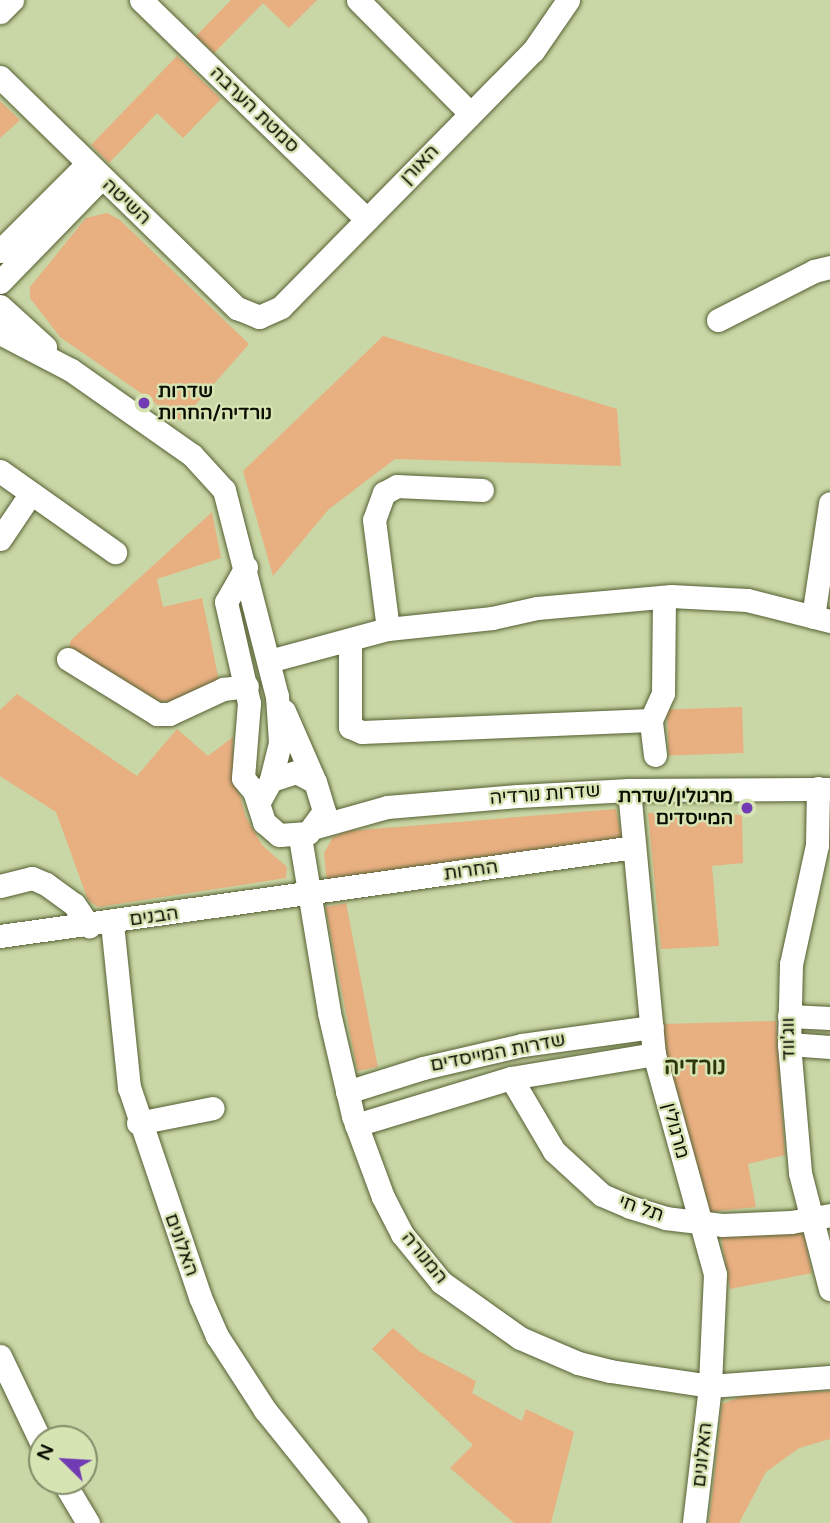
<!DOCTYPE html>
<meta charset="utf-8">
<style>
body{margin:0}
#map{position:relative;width:830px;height:1523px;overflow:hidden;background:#c9d6a5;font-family:"Varela Round",Heebo,sans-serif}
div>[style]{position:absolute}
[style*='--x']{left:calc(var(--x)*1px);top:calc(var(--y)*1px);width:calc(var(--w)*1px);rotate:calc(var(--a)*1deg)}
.green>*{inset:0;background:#e8af81;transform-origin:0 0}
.roads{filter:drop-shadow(0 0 2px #556033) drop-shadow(0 0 2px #556033)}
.minor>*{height:23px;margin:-11.5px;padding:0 11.5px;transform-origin:11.5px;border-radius:11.5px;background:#fff}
.dots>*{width:19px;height:19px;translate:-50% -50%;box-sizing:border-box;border:4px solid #d6e3b2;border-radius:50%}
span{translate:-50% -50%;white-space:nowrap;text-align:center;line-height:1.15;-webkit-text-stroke:5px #d6e3b2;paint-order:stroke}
.street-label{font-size:19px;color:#0a0d01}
.poi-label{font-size:19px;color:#0a0d01;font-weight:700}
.left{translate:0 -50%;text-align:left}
.right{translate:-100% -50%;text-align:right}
.quarter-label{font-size:23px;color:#2d3608;font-weight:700}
.north{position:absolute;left:28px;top:1425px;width:70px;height:70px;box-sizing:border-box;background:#d6e3b2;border:2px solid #848d6b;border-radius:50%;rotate:294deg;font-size:19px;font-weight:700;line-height:28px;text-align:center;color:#0a0d01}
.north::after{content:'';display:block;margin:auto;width:24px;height:32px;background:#713cb3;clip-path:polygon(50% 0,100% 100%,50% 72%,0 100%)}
</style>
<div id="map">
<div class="green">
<div style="clip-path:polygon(231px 0,317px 0,289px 28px,263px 3px,214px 53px,196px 36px)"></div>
<div style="clip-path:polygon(177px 56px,221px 99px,183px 138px,157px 113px,109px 163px,91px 145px)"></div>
<div style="clip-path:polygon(0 101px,20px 120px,0 138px)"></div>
<div style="clip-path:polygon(107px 213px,120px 220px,249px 344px,181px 421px,60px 337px,30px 298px,30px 287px,86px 218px)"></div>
<div style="clip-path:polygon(383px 336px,617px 409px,621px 466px,395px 459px,329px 509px,273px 576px,243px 471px)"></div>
<div style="clip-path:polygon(212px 512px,221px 558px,157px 579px,163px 607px,202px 598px,219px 681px,168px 702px,156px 701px,69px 648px,71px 640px)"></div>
<div style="clip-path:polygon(17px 694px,137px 776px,177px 729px,208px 756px,233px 737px,233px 771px,246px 817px,262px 845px,287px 867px,286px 878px,98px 907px,88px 900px,56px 812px,0 776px,0 710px)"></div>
<div style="left:742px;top:707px;width:46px;height:75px;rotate:88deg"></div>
<div style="clip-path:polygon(616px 809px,622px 839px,327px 884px,324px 853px,333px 837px,348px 831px)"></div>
<div style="clip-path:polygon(648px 813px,742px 815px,743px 863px,712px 866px,719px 946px,661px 949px)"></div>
<div style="left:346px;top:903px;width:167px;height:21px;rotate:79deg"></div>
<div style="clip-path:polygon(776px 1021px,785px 1155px,748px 1164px,756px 1207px,709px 1212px,664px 1055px,662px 1024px)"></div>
<div style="clip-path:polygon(799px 1231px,804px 1236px,812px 1273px,730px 1289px,721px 1236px)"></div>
<div style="clip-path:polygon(393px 1328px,419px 1351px,476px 1381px,472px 1393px,522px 1421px,526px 1409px,574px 1432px,551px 1523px,514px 1523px,450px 1468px,473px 1445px,372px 1349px)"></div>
<div style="clip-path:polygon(830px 1391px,830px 1439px,799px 1448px,766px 1472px,739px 1523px,709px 1523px,722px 1404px,745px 1395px)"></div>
</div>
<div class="roads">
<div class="minor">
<div style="--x:141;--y:0;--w:315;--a:44.2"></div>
<div style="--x:358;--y:0;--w:159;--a:45.3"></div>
<div style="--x:0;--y:12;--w:17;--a:-45"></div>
<div style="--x:0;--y:77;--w:331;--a:44.3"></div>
<div style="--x:237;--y:308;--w:24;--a:22"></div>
<div style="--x:259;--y:317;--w:24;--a:-24"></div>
<div style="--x:281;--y:307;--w:359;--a:-45.5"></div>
<div style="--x:533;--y:51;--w:62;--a:-55.5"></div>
<div style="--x:0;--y:251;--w:123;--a:-45"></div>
<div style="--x:0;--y:282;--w:145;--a:-45.8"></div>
<div style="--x:0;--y:306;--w:61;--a:42.3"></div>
<div style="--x:718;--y:320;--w:108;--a:-27"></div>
<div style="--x:814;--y:271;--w:16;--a:-14"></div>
<div style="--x:0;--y:333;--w:80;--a:27.5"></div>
<div style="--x:71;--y:370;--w:148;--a:35.1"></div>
<div style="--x:192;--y:455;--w:47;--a:47.6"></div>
<div style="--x:224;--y:490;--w:213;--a:75.6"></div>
<div style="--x:277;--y:696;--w:47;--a:86.3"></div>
<div style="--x:280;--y:743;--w:38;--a:104"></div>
<div style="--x:0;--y:471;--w:141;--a:35.2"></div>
<div style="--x:0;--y:539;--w:55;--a:-56"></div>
<div style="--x:246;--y:567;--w:40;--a:119.7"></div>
<div style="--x:226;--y:602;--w:104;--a:77.2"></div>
<div style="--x:249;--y:703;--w:75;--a:94.6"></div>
<div style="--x:243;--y:778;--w:17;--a:50"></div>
<div style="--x:254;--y:791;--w:33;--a:72"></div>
<div style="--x:264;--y:822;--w:20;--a:41"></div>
<div style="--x:279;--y:835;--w:29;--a:-4"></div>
<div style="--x:308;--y:833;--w:27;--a:-54"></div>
<div style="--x:324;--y:811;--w:30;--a:-107"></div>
<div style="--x:315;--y:782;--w:21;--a:-152"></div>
<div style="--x:296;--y:772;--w:26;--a:162"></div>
<div style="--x:271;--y:780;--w:25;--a:119"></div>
<div style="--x:813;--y:617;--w:115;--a:-81.5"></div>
<div style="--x:388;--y:629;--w:110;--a:-97.3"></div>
<div style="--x:374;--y:520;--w:29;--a:-70"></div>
<div style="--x:384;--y:493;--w:15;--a:-28"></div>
<div style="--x:397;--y:486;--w:85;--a:2.7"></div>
<div style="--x:350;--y:641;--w:86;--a:90"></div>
<div style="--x:350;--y:727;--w:13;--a:23"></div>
<div style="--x:362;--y:732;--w:289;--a:-2.4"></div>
<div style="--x:68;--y:659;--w:105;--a:31.7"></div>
<div style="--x:157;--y:714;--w:12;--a:0"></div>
<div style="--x:169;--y:714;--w:60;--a:-24.8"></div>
<div style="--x:223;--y:689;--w:24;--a:-7"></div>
<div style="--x:269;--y:661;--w:123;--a:-15.1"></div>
<div style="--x:388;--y:629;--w:105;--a:-6"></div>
<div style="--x:492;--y:618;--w:46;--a:-12.5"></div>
<div style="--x:537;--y:608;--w:135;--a:-5.1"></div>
<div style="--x:671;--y:596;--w:76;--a:3"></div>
<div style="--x:747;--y:600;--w:86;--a:14.2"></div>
<div style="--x:284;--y:711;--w:77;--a:66.4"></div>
<div style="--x:655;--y:755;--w:35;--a:-97"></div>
<div style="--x:651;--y:720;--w:30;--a:-66"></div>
<div style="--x:663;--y:693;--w:96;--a:-89.4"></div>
<div style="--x:818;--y:788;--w:57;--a:91"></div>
<div style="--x:817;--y:845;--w:122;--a:102.3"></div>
<div style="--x:791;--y:964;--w:80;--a:91.4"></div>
<div style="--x:789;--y:1044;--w:129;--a:85.1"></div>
<div style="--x:800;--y:1173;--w:120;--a:75.5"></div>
<div style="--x:629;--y:790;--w:265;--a:84.6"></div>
<div style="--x:654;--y:1054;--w:228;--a:74.5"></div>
<div style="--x:715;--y:1274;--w:112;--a:92.6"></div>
<div style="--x:710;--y:1386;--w:138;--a:96.7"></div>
<div style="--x:316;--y:827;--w:74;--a:-15.7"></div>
<div style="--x:387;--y:807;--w:131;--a:-4.8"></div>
<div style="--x:518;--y:796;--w:111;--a:-3.1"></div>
<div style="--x:629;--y:790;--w:201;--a:-0.3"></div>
<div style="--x:300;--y:837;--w:178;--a:80.6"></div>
<div style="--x:329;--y:1013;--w:106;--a:76.9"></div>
<div style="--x:353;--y:1116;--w:86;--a:69.7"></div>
<div style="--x:383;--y:1197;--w:42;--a:62.8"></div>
<div style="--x:402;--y:1234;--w:62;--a:50.9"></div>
<div style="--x:441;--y:1282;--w:97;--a:35.3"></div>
<div style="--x:520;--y:1338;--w:63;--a:23.3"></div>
<div style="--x:578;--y:1363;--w:33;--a:14"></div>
<div style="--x:610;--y:1371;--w:101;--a:8.5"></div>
<div style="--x:710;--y:1386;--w:120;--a:-4.3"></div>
<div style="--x:0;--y:886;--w:33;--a:-14"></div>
<div style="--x:32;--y:878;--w:15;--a:23"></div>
<div style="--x:46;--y:884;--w:34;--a:36"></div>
<div style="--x:74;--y:904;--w:27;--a:56"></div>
<div style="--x:112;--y:923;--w:165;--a:84.1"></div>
<div style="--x:129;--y:1087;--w:222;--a:71.3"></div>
<div style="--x:200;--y:1297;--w:43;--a:66.4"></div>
<div style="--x:217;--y:1336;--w:88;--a:57"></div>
<div style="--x:265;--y:1410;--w:145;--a:51.2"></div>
<div style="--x:0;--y:936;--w:640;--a:-7.99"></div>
<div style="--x:789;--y:1016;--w:41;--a:2.8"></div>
<div style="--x:789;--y:1044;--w:41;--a:4.2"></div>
<div style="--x:511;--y:1078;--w:85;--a:59.5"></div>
<div style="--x:554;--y:1151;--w:65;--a:42.5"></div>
<div style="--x:602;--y:1195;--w:30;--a:23"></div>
<div style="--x:630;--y:1207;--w:37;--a:17"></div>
<div style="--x:665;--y:1218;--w:57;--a:7"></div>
<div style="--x:722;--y:1225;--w:69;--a:-2.5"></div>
<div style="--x:791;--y:1222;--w:40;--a:-10"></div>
<div style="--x:347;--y:1092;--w:80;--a:-17.5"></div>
<div style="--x:423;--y:1068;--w:102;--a:-13.1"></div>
<div style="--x:522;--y:1045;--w:131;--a:-7.9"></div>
<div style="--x:138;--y:1123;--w:76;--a:-11.3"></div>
<div style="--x:356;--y:1125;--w:162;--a:-16.9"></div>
<div style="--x:511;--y:1078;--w:145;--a:-9.5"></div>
<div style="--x:0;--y:1356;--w:98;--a:64.5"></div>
<div style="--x:63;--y:1481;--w:49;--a:59.2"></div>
</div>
</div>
<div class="dots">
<div style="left:144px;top:403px;background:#713cb3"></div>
<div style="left:747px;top:808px;background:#713cb3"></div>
</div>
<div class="street-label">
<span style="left:254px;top:110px;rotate:44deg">סמטת הערבה</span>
<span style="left:420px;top:165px;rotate:-46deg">האורן</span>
<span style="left:126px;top:202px;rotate:43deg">השיטה</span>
<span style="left:545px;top:795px;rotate:-4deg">שדרות נורדיה</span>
<span style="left:471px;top:871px;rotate:-8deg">החרות</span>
<span style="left:154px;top:917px;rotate:-8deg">הבנים</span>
<span style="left:789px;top:1039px;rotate:-91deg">ווג'ווד</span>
<span style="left:498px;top:1053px;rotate:-11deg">שדרות המייסדים</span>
<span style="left:675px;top:1131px;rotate:75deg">מרגולין</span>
<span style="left:641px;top:1209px;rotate:19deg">תל חי</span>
<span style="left:181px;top:1245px;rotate:70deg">האלונים</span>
<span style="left:424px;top:1258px;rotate:51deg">המנורה</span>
<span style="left:703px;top:1455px;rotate:-84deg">האלונים</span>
</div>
<div class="poi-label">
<span class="left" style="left:158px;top:403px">שדרות<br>נורדיה/החרות</span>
<span class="right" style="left:733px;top:808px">מרגולין/שדרת<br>המייסדים</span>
</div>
<div class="quarter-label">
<span style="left:695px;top:1067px">נורדיה</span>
</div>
<div class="north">N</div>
</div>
